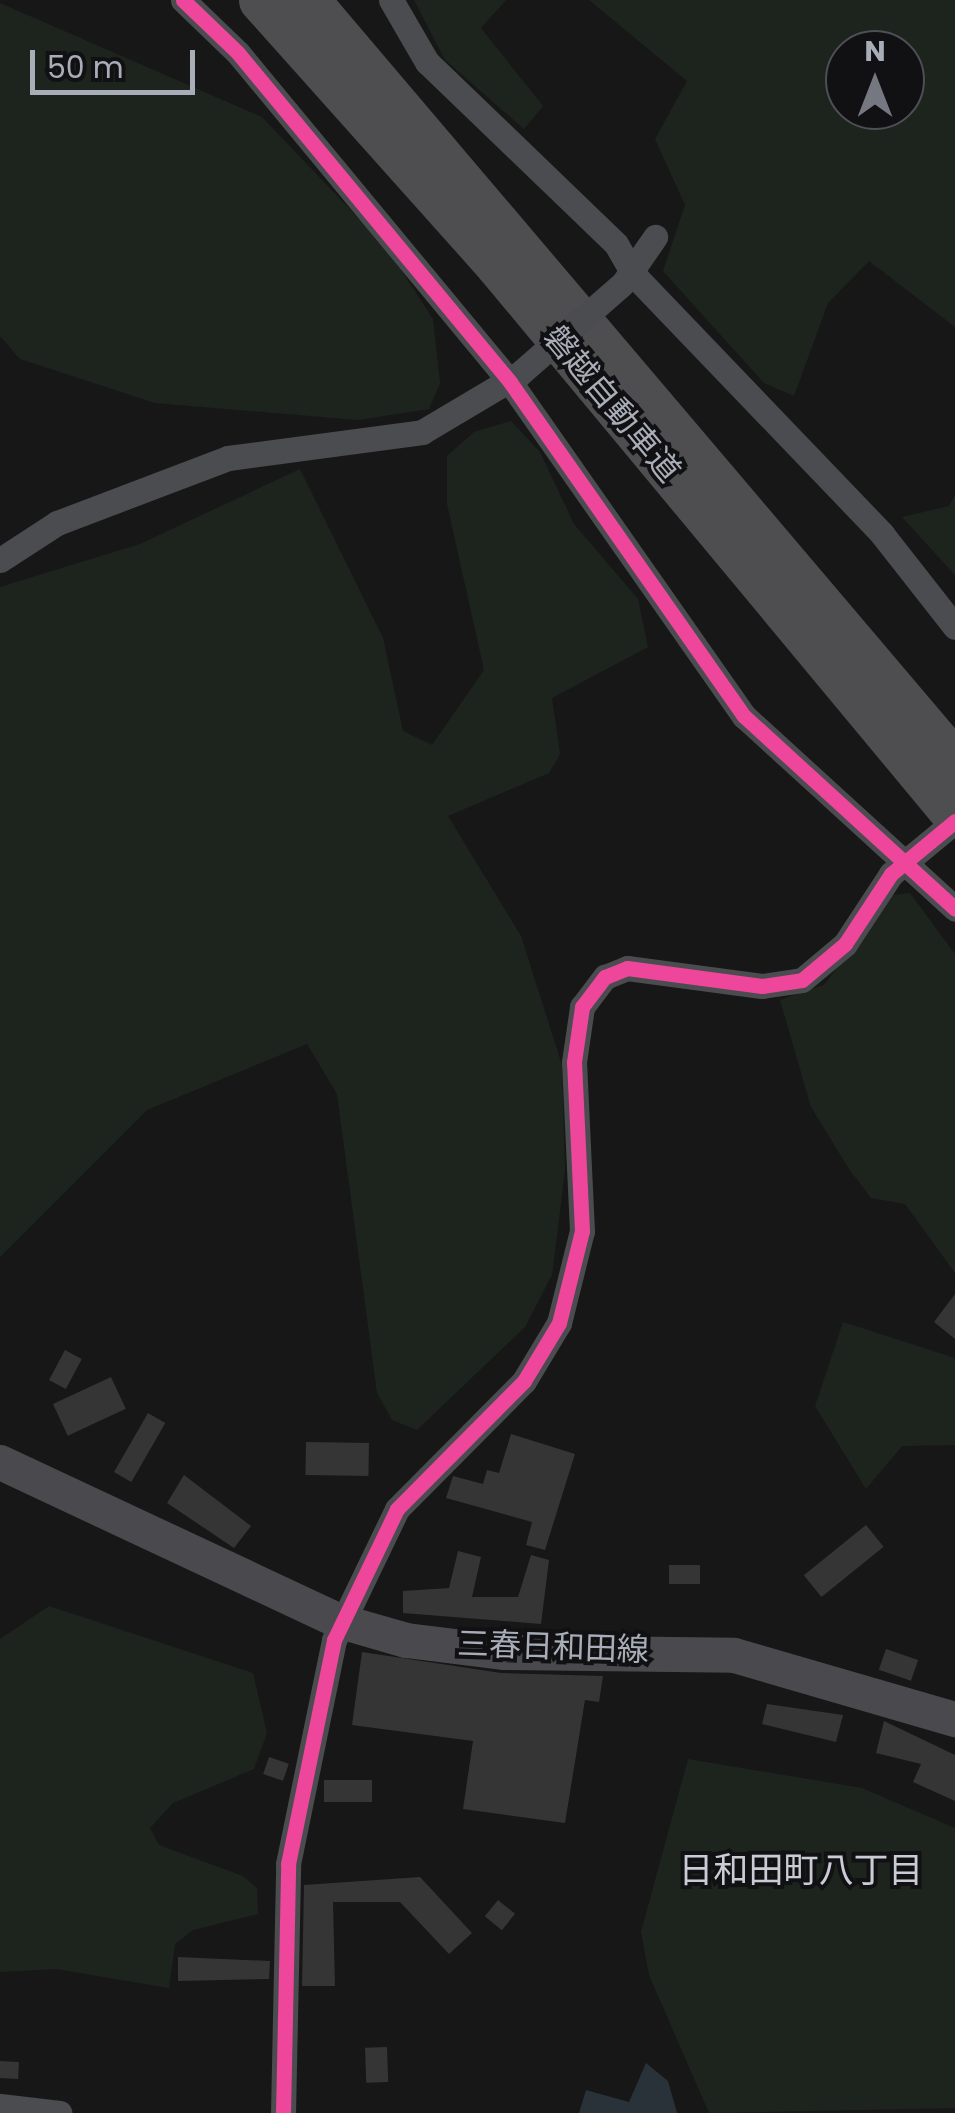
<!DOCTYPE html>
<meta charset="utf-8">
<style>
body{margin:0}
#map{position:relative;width:955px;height:2113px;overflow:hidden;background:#171717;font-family:Poppins,"Noto Sans JP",sans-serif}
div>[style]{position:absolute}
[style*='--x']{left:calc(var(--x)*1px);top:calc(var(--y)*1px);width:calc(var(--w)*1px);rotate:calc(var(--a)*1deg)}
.green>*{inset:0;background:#1d241e}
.water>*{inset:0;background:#2a3239}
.building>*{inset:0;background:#353536;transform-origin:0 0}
.street>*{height:25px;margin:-12.5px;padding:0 12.5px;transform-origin:12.5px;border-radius:12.5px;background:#4b4c50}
.secondary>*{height:35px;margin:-17.5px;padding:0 17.5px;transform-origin:17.5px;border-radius:17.5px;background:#4a4a4e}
.highway>*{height:45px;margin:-22.5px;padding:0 22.5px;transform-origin:22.5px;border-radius:22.5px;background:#4e4e51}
.street-bridge>*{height:25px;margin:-12.5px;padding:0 12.5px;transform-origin:12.5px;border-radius:12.5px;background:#4b4c50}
.cycleway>*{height:15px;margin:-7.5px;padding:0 7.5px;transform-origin:7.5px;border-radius:7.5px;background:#ed469a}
span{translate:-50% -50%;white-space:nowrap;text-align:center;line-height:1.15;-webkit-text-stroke:8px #111113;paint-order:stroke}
.street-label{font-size:32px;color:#a8adb8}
.neighbourhood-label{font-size:35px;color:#c9ccd4}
.north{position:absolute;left:825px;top:30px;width:100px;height:100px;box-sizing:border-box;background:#111113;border:2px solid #4d4f55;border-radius:50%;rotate:0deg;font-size:28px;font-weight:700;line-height:40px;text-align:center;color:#a8adb8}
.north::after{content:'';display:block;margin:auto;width:35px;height:45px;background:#757880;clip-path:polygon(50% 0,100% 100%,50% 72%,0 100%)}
.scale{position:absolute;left:30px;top:50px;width:165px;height:45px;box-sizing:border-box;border:5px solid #a8adb8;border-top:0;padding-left:12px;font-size:30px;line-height:35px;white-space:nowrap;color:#a8adb8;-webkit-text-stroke:8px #111113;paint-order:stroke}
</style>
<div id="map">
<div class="green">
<div style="clip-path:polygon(414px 0,506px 0,481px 28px,543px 106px,524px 129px,445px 60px)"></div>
<div style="clip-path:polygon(evenodd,589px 0,955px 0,955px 327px,869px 261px,828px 303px,794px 396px,764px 383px,663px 271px,685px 205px,655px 139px,687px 81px,589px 0,845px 50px,905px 50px,905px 110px,845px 110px,845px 50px)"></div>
<div style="clip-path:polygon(0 3px,262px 117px,387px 248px,433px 319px,440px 383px,429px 409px,358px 420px,155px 403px,20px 359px,0 336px)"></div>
<div style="clip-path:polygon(511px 421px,540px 452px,574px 524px,638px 599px,648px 647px,552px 698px,560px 754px,549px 773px,448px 816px,521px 936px,562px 1065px,565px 1171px,552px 1275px,525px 1327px,417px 1430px,392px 1420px,377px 1393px,337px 1094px,307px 1044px,147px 1110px,0 1257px,0 587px,140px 544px,300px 469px,383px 638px,403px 731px,432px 745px,484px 670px,447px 504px,447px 456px,474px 432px)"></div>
<div style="clip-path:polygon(955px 495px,955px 575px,902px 517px,949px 506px)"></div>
<div style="clip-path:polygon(910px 893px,955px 954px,955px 1273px,905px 1204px,871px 1198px,849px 1169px,811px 1107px,780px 1000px,824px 985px,892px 895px)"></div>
<div style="clip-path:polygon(843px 1322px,955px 1358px,955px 1445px,902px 1446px,866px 1489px,815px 1406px)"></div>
<div style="clip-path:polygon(49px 1606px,253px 1673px,267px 1733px,254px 1769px,173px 1803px,150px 1828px,159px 1845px,243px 1876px,257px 1888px,258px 1914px,193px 1930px,175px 1944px,169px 1988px,56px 1969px,0 1972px,0 1639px)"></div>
<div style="clip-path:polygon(688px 1759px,862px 1788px,955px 1828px,955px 2108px,709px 2113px,649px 1975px,641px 1932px)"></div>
</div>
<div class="water">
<div style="clip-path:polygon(646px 2063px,668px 2081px,677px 2113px,579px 2113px,586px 2090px,629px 2102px)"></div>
</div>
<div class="building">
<div style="clip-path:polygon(955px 1294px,955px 1339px,934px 1322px)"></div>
<div style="left:65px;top:1350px;width:19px;height:34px;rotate:28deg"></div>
<div style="left:111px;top:1377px;width:35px;height:64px;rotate:65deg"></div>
<div style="left:148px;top:1413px;width:20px;height:68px;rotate:30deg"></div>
<div style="clip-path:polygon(511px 1434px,575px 1454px,545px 1550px,526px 1545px,532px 1522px,446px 1498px,453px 1476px,483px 1484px,487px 1470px,499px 1473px)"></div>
<div style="left:306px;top:1442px;width:63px;height:33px;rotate:1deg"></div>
<div style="clip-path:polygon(184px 1475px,251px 1526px,234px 1548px,167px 1503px)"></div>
<div style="left:866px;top:1525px;width:28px;height:80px;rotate:51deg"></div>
<div style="clip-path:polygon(458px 1551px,481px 1557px,472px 1597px,518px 1597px,531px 1555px,549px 1560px,541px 1624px,403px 1613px,403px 1591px,449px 1588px)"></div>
<div style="left:669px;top:1565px;width:31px;height:19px"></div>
<div style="left:886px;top:1649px;width:34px;height:22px;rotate:19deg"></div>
<div style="clip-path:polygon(362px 1652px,501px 1673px,603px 1676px,599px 1702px,585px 1700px,565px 1823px,463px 1809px,473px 1741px,352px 1725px)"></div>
<div style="clip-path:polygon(767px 1704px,843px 1715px,836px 1742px,762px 1724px)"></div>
<div style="clip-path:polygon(884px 1721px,955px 1755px,955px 1801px,913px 1782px,921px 1764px,876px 1753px)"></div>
<div style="left:269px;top:1757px;width:21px;height:18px;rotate:19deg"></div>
<div style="left:372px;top:1780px;width:22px;height:48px;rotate:90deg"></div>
<div style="clip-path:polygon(420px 1877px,472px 1933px,449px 1954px,400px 1902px,333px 1902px,335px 1986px,302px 1986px,304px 1885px)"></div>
<div style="left:498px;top:1900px;width:22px;height:21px;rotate:39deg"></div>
<div style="clip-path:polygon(178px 1957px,270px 1961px,269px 1979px,178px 1981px)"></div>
<div style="left:387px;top:2047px;width:35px;height:22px;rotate:88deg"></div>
<div style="left:0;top:2061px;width:19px;height:17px;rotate:3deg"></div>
</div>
<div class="street">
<div style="--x:183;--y:0;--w:76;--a:43.9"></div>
<div style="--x:238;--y:53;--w:427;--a:50.4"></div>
<div style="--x:510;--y:382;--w:408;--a:55"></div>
<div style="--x:744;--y:716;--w:286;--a:42.4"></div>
<div style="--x:391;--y:0;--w:72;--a:59.9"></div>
<div style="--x:427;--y:62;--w:262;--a:43.9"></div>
<div style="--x:616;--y:244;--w:34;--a:60"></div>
<div style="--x:633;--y:274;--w:360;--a:46.2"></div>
<div style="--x:882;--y:534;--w:118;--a:51.9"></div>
<div style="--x:624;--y:282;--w:55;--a:-55.4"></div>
<div style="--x:0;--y:560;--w:68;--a:-33"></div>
<div style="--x:57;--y:523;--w:183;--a:-20.8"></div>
<div style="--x:228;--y:458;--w:196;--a:-7.6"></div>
<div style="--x:422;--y:432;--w:112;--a:-30.7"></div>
<div style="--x:0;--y:2106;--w:60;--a:6.7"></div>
<div style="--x:283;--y:2113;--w:249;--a:-88.8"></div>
<div style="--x:288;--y:1864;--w:229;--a:-78.4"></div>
<div style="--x:334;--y:1640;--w:145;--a:-64.3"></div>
<div style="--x:397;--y:1509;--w:180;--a:-45.2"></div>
<div style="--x:524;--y:1381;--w:68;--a:-58.9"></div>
<div style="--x:559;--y:1323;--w:95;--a:-76"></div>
<div style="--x:582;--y:1231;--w:169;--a:-92.7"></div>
<div style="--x:574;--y:1062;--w:56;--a:-81.7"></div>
<div style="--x:582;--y:1007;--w:38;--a:-53"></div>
<div style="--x:605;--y:977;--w:24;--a:-22"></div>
<div style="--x:627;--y:968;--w:136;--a:7.6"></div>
<div style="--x:762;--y:986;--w:40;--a:-8.5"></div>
<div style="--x:802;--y:980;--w:56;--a:-39.9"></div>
<div style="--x:845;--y:944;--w:84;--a:-56.7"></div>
<div style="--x:891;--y:874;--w:83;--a:-39.6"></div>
</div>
<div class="secondary">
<div style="--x:0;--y:1462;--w:375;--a:25.1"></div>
<div style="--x:340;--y:1621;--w:69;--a:16.1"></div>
<div style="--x:406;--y:1640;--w:99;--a:7"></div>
<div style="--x:504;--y:1652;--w:230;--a:0.7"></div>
<div style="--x:734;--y:1655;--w:230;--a:16.2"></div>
</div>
<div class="highway">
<div style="--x:261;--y:0;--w:354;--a:48.2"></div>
<div style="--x:497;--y:264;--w:716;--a:50.27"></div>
<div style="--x:307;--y:0;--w:1001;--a:49.66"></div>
</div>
<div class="street-bridge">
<div style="--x:518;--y:375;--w:137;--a:-41.1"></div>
</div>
<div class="cycleway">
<div style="--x:183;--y:0;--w:76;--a:43.9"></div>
<div style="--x:238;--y:53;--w:427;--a:50.4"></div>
<div style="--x:510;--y:382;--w:408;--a:55"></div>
<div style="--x:744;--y:716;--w:286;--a:42.4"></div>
<div style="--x:283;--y:2113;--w:249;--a:-88.8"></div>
<div style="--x:288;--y:1864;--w:229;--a:-78.4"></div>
<div style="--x:334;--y:1640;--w:145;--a:-64.3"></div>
<div style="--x:397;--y:1509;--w:180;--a:-45.2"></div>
<div style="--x:524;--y:1381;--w:68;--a:-58.9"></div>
<div style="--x:559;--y:1323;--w:95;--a:-76"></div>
<div style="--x:582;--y:1231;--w:169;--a:-92.7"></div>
<div style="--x:574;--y:1062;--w:56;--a:-81.7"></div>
<div style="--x:582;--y:1007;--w:38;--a:-53"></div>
<div style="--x:605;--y:977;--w:24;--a:-22"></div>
<div style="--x:627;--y:968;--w:136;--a:7.6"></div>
<div style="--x:762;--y:986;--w:40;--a:-8.5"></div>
<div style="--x:802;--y:980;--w:56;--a:-39.9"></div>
<div style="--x:845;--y:944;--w:84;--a:-56.7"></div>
<div style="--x:891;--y:874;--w:83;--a:-39.6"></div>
</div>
<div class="street-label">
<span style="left:612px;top:404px;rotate:50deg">磐越自動車道</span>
<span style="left:553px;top:1647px;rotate:2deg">三春日和田線</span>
</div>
<div class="neighbourhood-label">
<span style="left:801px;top:1870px">日和田町八丁目</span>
</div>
<div class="north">N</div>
<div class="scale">50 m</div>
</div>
